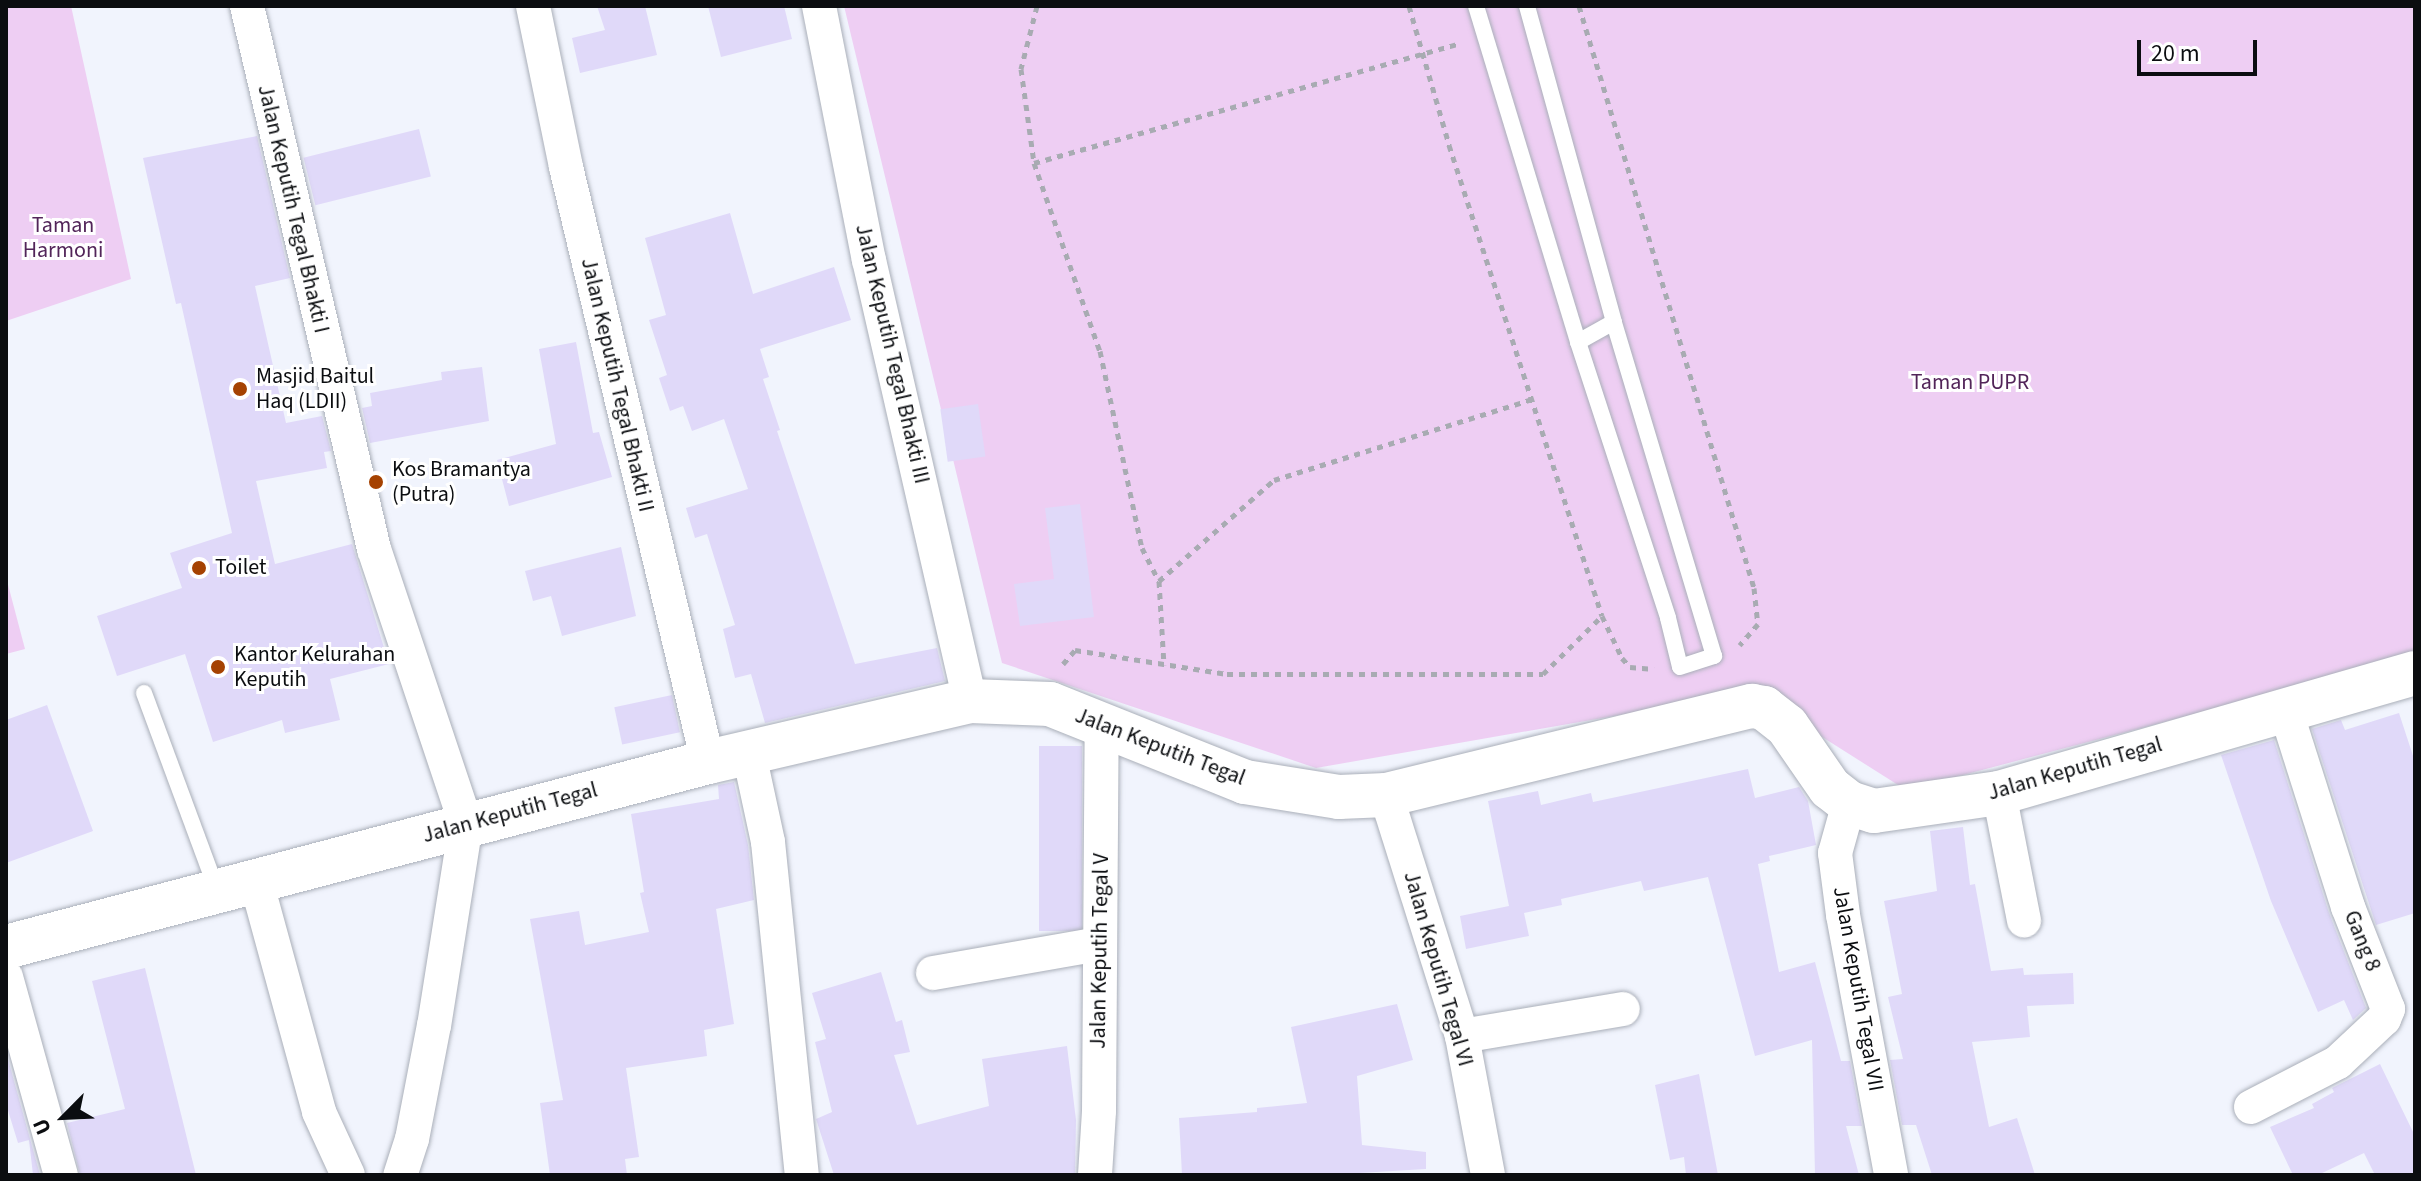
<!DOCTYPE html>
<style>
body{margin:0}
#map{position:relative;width:2421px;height:1181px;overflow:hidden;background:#f1f4fd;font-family:"Source Sans 3",sans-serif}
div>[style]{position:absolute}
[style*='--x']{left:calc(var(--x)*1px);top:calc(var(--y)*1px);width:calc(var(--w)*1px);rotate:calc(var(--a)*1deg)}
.green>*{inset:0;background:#eecef3}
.building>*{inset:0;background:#e0d9f9;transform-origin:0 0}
.path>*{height:5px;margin-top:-2.5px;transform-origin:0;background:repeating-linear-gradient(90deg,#a8abb2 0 6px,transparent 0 12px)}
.roads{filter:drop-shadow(0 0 2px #aaafb9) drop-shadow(0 0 2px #aaafb9)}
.lane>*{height:16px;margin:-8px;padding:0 8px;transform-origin:8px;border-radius:8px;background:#fff}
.street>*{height:34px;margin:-17px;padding:0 17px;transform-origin:17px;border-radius:17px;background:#fff}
.secondary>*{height:44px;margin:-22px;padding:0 22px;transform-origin:22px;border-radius:22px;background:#fff}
.dots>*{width:22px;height:22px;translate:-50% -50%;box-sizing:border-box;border:4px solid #fff;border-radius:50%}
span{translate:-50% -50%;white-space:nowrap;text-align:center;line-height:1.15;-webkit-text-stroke:6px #fff;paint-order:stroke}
.street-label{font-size:22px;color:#0b0d10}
.park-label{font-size:22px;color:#522559}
.poi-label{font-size:22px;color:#0b0d10}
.left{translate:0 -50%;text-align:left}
.frame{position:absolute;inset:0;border:8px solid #0b0d10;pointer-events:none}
.north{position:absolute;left:24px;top:1077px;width:80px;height:80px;-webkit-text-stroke:6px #fff;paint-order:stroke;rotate:246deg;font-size:22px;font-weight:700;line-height:32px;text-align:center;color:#0b0d10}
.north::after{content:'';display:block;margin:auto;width:28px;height:36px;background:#0b0d10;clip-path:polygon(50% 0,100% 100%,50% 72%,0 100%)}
.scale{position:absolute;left:2137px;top:40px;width:120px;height:36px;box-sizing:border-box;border:4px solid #0b0d10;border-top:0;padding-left:10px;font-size:24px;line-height:28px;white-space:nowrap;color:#0b0d10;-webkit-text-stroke:6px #fff;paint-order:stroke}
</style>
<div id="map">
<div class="green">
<div style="clip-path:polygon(6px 6px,71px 6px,131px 279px,6px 321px)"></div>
<div style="clip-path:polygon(844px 6px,2415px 6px,2415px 656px,1906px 790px,1751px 692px,1316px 768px,1002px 663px)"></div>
<div style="clip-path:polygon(6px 577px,25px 649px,6px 654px)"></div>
</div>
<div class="building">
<div style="clip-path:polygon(597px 6px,645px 6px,657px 55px,580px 73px,572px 38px,605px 30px)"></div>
<div style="clip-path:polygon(708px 6px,784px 6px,792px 39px,721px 57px)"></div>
<div style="left:419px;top:129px;width:49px;height:119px;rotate:76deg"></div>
<div style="clip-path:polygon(257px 136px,290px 278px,255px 286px,286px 423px,322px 416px,331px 451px,324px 452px,327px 468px,256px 481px,275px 564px,352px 544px,389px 664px,330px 679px,340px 720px,285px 733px,282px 720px,213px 742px,185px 654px,117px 676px,97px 616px,182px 588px,170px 553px,232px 533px,181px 303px,176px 304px,143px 158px)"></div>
<div style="clip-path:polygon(730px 213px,753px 294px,834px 267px,851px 320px,760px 349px,769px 377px,763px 379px,780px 430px,777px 431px,855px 664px,937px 648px,945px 681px,765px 723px,751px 674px,735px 678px,723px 629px,735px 625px,707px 534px,695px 538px,686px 508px,748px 489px,724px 419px,692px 431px,683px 406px,670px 411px,659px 378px,667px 375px,649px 320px,666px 315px,645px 238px)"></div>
<div style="clip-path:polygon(576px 342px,593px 433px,599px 432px,612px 477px,509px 506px,497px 460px,556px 444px,539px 349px)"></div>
<div style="clip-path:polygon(482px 367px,489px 421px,370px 443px,362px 408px,372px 406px,370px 393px,442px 380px,441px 372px)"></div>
<div style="left:978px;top:404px;width:53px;height:38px;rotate:82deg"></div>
<div style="clip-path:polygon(1080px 504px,1094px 617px,1020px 626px,1014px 584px,1054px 579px,1045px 508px)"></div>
<div style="clip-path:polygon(621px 547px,636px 616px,562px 636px,551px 596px,533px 601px,525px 571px)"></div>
<div style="left:672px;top:695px;width:38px;height:59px;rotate:78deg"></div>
<div style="clip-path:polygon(47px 705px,93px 831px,6px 863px,6px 720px)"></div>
<div style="clip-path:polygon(2399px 713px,2415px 762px,2415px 913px,2376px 925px,2312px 729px,2341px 720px,2345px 730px)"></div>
<div style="clip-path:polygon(2274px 740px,2329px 913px,2366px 1008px,2353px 1020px,2344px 1000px,2318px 1012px,2271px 901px,2221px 755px)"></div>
<div style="left:1039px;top:746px;width:43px;height:185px"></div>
<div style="clip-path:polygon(1748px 769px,1755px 798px,1799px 787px,1808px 801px,1816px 845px,1769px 856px,1770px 861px,1758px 864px,1779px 972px,1815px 962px,1841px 1061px,1850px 1061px,1862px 1126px,1846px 1126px,1859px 1175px,1815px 1175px,1812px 1040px,1755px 1056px,1708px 877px,1644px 891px,1641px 881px,1561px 899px,1562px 905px,1524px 913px,1529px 936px,1466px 949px,1460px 916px,1509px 906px,1488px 801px,1538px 791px,1541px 805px,1591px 793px,1593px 802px)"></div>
<div style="clip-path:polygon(734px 782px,748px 845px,754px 900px,716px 909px,734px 1024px,704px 1030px,707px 1056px,626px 1068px,639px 1157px,625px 1159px,627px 1175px,550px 1175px,540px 1103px,563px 1100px,530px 919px,579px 911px,585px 945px,649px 932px,640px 893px,644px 892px,631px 814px,719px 799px,718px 785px)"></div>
<div style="clip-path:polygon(1963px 827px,1970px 885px,1975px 884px,1991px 971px,2023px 968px,2024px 975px,2073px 973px,2074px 1004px,2027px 1006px,2030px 1037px,1972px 1042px,1989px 1127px,2017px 1118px,2035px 1175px,1932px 1175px,1916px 1125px,1902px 1125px,1890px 1060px,1903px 1059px,1888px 997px,1902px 994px,1884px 901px,1937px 891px,1930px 831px)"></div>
<div style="clip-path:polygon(145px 968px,196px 1175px,80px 1175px,67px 1123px,125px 1109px,92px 981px)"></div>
<div style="clip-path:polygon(881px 972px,896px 1022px,902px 1020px,910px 1052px,894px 1055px,917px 1125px,989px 1106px,982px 1059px,1067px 1046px,1076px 1120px,1075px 1175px,834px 1175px,816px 1119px,832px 1112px,815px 1042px,826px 1039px,812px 993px)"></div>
<div style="clip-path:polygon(1397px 1004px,1413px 1060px,1357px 1076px,1362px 1145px,1426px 1152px,1426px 1169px,1326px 1175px,1182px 1175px,1179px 1118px,1257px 1112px,1257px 1108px,1307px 1103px,1291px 1027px)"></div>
<div style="clip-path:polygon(6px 1052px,40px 1175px,33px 1175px,29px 1140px,18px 1143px,6px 1104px)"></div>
<div style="clip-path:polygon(2380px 1064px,2415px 1136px,2415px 1175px,2375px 1175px,2364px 1153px,2318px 1175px,2293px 1175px,2270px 1127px,2314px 1108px,2312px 1104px,2334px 1092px,2332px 1088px)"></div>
<div style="clip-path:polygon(1699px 1074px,1718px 1175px,1686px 1175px,1684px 1157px,1670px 1160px,1655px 1085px)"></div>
</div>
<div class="path">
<div style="--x:1037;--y:6;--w:65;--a:104.3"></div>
<div style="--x:1021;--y:69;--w:95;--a:82.1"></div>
<div style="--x:1034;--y:163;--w:199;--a:70.7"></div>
<div style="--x:1100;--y:351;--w:201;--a:78"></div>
<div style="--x:1142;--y:548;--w:37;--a:63"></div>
<div style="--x:1159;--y:581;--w:84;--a:86.6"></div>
<div style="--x:1409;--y:6;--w:145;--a:73.9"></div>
<div style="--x:1449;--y:145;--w:495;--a:72"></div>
<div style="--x:1602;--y:616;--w:47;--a:64.5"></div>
<div style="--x:1622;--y:658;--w:12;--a:48"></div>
<div style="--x:1630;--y:667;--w:24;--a:5"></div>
<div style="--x:1579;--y:6;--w:608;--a:73.26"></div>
<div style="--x:1754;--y:588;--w:36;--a:84"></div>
<div style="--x:1758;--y:624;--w:28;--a:131"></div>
<div style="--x:1034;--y:163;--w:443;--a:-15.7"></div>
<div style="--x:1159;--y:581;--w:153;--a:-41.3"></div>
<div style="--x:1274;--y:480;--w:271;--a:-17.4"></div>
<div style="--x:1063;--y:664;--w:18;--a:-49"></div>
<div style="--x:1075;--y:650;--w:154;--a:9"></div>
<div style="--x:1227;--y:674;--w:316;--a:0"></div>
<div style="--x:1543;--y:674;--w:83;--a:-44.5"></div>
</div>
<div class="roads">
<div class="lane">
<div style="--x:1476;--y:6;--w:351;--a:73.1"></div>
<div style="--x:1578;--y:342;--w:290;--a:71.9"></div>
<div style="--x:1668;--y:618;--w:50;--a:76.2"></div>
<div style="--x:1680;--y:667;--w:36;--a:-18"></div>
<div style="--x:1714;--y:656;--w:349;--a:-106.7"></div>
<div style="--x:1614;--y:322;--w:328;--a:-105.4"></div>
<div style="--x:1578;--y:342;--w:41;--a:-29.1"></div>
<div style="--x:144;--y:693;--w:210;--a:69.7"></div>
</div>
<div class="street">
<div style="--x:247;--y:6;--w:558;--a:76.84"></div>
<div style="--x:374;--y:549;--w:290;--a:71.5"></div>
<div style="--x:466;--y:824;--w:204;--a:99"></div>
<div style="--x:434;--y:1025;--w:116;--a:100.9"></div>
<div style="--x:412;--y:1139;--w:38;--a:108"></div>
<div style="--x:533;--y:6;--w:164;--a:78.4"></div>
<div style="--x:566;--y:167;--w:612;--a:76.58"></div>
<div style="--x:819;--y:6;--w:259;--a:78.9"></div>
<div style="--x:869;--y:260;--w:452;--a:77.1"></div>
<div style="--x:749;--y:754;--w:90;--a:77.8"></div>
<div style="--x:768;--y:842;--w:335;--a:84.2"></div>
<div style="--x:1999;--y:793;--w:130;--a:78.9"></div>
<div style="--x:1386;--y:795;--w:253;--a:72.5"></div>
<div style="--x:1462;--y:1036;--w:141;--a:79.4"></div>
<div style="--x:1849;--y:803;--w:52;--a:105.6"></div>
<div style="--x:1835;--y:853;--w:63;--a:82.6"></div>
<div style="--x:1843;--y:915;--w:264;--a:79.5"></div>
<div style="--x:256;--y:881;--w:239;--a:74.7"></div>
<div style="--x:319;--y:1112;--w:69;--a:65.3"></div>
<div style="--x:933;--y:973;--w:169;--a:-9.9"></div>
<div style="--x:6;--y:977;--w:205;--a:74.5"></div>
<div style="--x:1462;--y:1036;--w:163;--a:-9.5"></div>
<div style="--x:2251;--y:1107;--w:98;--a:-27.3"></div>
<div style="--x:2338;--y:1062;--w:63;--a:-43.1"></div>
<div style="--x:2384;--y:1019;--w:11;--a:-68"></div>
<div style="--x:2388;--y:1009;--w:110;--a:-111.4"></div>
<div style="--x:2348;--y:907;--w:209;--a:-107.6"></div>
<div style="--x:1095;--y:1175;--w:64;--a:-86.4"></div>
<div style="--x:1099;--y:1111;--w:385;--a:-89.6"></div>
</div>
<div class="secondary">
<div style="--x:6;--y:947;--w:726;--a:-14.76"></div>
<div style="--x:708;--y:762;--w:269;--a:-13.1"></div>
<div style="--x:970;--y:701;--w:80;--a:2.1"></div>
<div style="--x:1050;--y:704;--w:210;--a:21.8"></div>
<div style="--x:1245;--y:782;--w:95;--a:9.1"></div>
<div style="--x:1339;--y:797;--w:47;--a:-2.4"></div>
<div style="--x:1386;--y:795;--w:377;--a:-13.7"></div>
<div style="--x:1752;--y:706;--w:12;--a:9"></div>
<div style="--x:1764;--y:708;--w:29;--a:38"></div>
<div style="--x:1787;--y:726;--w:75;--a:55.3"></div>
<div style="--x:1830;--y:788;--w:24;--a:38"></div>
<div style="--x:1849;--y:803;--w:26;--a:18"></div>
<div style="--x:1874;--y:811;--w:126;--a:-8.2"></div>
<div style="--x:1999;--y:793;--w:433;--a:-16.1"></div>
</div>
</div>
<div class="dots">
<div style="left:240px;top:389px;background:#a54202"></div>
<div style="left:376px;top:482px;background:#a54202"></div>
<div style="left:199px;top:568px;background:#a54202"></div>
<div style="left:218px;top:667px;background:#a54202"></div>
</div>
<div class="street-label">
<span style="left:293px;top:209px;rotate:77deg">Jalan Keputih Tegal Bhakti I</span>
<span style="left:892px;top:354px;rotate:77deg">Jalan Keputih Tegal Bhakti III</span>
<span style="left:617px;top:385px;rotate:77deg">Jalan Keputih Tegal Bhakti II</span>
<span style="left:1160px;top:747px;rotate:21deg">Jalan Keputih Tegal</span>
<span style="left:2075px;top:769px;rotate:-16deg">Jalan Keputih Tegal</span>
<span style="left:510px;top:813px;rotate:-15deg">Jalan Keputih Tegal</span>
<span style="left:2362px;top:941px;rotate:68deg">Gang 8</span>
<span style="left:1100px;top:951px;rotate:-89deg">Jalan Keputih Tegal V</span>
<span style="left:1438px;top:969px;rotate:74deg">Jalan Keputih Tegal VI</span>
<span style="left:1858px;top:989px;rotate:80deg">Jalan Keputih Tegal VII</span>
</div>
<div class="park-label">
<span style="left:63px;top:238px">Taman<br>Harmoni</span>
<span style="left:1970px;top:383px">Taman PUPR</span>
</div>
<div class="poi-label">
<span class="left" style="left:256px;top:389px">Masjid Baitul<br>Haq (LDII)</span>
<span class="left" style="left:392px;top:482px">Kos Bramantya<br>(Putra)</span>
<span class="left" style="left:215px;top:568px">Toilet</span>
<span class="left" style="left:234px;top:667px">Kantor Kelurahan<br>Keputih</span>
</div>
<div class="frame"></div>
<div class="north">U</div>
<div class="scale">20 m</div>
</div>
